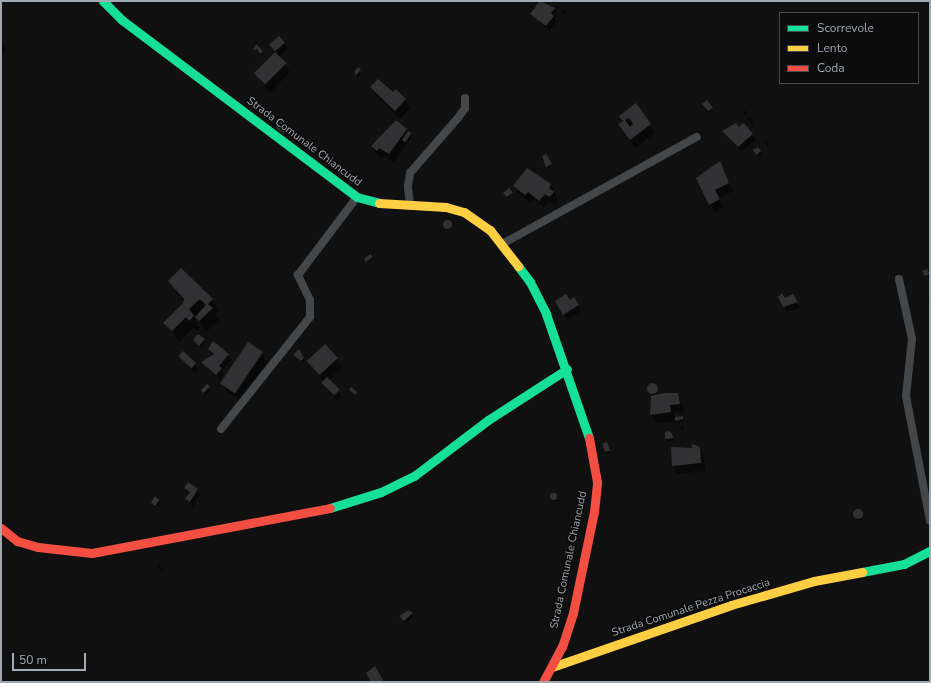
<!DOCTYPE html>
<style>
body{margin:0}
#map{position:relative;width:931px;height:683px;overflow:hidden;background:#101010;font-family:"Nunito Sans",sans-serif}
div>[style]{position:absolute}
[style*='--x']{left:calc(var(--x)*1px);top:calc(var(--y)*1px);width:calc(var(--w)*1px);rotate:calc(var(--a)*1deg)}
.shadow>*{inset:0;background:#0007;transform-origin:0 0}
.building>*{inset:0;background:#313133;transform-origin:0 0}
.round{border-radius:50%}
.street>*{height:8px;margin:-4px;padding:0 4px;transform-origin:4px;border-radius:4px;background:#444749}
.fast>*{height:9px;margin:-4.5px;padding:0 4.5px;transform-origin:4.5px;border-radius:4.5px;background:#16e098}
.slow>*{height:9px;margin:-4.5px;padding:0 4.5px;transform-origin:4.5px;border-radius:4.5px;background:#ffcf43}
.jam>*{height:9px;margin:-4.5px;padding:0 4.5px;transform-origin:4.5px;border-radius:4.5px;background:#f24e42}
span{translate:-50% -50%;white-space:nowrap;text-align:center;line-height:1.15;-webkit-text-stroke:3px #0b0b0c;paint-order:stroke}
.street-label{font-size:11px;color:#a2a9b1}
.frame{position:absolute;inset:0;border:2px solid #a2a9b1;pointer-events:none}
.legend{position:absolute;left:779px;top:12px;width:140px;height:72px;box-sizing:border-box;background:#0b0b0c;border:1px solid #474a4e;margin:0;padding:5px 7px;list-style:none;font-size:12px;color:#a2a9b1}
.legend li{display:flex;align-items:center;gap:8px;height:20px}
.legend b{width:20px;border:1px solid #474a4e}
.scale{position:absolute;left:12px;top:653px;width:74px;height:18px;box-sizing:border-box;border:2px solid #a2a9b1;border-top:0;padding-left:5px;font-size:12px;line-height:14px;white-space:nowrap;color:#a2a9b1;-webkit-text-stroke:3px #0b0b0c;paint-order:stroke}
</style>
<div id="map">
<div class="shadow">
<div style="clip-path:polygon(554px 8px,557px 14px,554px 18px,556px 22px,549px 31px,531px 14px)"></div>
<div style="clip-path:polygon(564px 9px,567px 13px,565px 15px,562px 11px)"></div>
<div style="clip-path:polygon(1px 41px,7px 50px,1px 55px)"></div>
<div style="clip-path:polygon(285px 43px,288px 49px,279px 57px,290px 72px,270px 93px,255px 74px,277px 52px,272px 45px)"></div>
<div style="clip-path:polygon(257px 46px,263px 54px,262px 56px,259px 50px,256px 51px)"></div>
<div style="clip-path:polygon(360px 71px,361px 73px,358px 77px,356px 75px)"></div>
<div style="clip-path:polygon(371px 88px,405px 100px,410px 108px,400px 119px,376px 96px)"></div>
<div style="clip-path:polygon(636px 105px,655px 133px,635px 148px,620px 124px)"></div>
<div style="clip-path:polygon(705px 106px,712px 108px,713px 111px,710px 113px)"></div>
<div style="clip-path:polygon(745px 110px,747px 114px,744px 115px,742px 111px)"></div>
<div style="clip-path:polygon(750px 117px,754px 123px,752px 125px,748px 119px)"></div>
<div style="clip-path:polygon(730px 126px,752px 135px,755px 140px,741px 152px,724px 131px)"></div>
<div style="clip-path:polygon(277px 128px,288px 129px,289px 131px,286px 136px)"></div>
<div style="clip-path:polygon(406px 130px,411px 138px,394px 162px,384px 156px,382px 159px,377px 154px,372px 146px)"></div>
<div style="clip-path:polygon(766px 139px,769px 145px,768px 146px,764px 141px)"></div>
<div style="clip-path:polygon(757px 148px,762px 154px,758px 157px,755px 153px)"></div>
<div style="clip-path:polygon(545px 156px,552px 167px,549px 169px,543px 157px)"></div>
<div style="clip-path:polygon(528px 169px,551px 185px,558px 201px,554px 205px,550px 201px,544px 208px,533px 199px,530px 203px,519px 194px,514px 186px)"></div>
<div style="clip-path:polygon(724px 171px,733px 191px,719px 199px,724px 207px,715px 213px,697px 179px)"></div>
<div style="clip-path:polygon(504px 193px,512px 193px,513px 195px,508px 199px)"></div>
<div style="clip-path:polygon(447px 221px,452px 227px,450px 230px,443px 226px)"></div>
<div style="clip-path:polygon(372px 257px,373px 259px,368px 263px,366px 261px)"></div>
<div style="clip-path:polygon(181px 269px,212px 300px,219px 311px,215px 314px,219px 320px,206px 332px,197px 319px,195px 320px,200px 328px,196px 331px,193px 328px,179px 342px,165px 323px,184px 302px,169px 281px)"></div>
<div style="clip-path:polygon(927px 270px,930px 276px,928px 278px,924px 271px)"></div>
<div style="clip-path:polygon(781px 294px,784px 299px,792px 296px,800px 308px,787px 312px,779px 295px)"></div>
<div style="clip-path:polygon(930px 297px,930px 305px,927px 299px)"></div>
<div style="clip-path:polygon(574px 299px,581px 311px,567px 320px,556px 302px)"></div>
<div style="clip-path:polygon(204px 340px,205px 342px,201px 347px,194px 341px)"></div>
<div style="clip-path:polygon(248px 344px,262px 353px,267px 362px,240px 401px,226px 391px,221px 383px)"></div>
<div style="clip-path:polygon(324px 345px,342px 367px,329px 380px,342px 396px,337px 401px,325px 388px,322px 383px,324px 381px,308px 361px)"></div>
<div style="clip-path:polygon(209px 349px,228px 355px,231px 360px,222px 371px,224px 374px,220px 379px,202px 363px,213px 355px)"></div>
<div style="clip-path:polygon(180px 356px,195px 364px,198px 369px,194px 373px)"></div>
<div style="clip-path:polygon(296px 357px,304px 358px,305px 360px,302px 363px)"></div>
<div style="clip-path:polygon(654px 382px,657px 393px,654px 395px,646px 387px)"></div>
<div style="clip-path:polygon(209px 387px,210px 389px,205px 395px,203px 392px)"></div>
<div style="clip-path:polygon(678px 394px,684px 412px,674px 413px,675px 418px,682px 417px,684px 422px,656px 423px,651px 415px,650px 403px)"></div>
<div style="clip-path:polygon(680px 426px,683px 426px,684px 430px,682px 430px)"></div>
<div style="clip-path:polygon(669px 432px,674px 440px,667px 441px,666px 433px)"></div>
<div style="clip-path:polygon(607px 445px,610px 453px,607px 455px,606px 452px)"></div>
<div style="clip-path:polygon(693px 445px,699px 448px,704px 456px,705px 471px,677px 474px,673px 466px,693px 449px)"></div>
<div style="left:157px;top:478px;width:6px;height:1px;rotate:45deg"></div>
<div style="clip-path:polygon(185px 488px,197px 490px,200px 495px,193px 507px,186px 499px,189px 495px)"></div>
<div style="clip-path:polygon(553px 493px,557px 499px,555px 502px,550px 497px)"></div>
<div style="clip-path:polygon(159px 501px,160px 503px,156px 507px,152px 502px)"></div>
<div style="clip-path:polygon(856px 511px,861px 511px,862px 520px,856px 521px)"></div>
<div style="clip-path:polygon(159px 565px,164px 570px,163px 572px,158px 567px)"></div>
<div style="clip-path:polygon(409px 611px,413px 616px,406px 623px,401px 618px)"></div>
</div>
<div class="building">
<div style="clip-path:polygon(540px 1px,555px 8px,551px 13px,554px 16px,546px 26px,530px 14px)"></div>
<div style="left:279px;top:36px;width:9px;height:13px;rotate:49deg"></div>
<div style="clip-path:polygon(256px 44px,263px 51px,260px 54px,257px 49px,253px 50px)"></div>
<div style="left:275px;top:52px;width:16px;height:30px;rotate:45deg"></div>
<div style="clip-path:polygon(358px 67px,361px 70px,356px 75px,354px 72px)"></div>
<div style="clip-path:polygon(378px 79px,393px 92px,396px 89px,406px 99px,395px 111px,370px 87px)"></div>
<div style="clip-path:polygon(707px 100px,713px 108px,708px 111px,702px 104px)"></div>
<div style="clip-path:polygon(evenodd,636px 103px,651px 124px,630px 140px,618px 124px,623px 121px,619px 116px,636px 103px,629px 118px,633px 124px,630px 127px,625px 120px,629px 118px)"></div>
<div style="clip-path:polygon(396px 120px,407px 129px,389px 154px,379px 148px,377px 151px,371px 146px)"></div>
<div style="clip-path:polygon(281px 121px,289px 128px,284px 134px,276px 128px)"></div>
<div style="clip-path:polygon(736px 123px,739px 127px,744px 123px,753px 134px,738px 147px,722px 131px)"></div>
<div style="left:408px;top:131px;width:4px;height:11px;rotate:34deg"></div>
<div style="clip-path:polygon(758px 147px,761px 151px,756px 155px,753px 150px)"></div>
<div style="clip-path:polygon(546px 154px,552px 164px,546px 167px,542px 156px)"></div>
<div style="clip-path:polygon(720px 161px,729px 183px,715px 190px,720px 199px,709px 205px,696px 178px)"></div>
<div style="clip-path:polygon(527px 168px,551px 184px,549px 188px,554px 192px,549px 197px,545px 194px,539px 201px,528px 192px,525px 195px,513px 186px)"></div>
<div style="clip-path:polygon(509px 188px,513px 193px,507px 197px,503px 193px)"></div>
<div class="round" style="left:442.5px;top:219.5px;width:9px;height:9px"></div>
<div style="clip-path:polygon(370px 254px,373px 257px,366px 262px,364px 259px)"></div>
<div style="clip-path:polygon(181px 268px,213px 299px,208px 304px,213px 308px,199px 321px,195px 317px,206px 305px,200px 299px,189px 309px,194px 316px,189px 321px,186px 317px,172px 331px,163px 323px,183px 303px,184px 299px,168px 281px)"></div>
<div style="clip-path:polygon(927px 269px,930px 274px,925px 276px,922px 271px)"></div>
<div style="clip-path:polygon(782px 293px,785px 298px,793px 294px,798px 302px,783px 307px,778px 297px)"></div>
<div style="clip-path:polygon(566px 294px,570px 300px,574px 297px,579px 305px,563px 315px,555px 301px)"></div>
<div style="clip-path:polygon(198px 334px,205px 339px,199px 346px,193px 340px)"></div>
<div style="clip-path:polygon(213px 341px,229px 354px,219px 366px,222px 368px,216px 375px,201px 362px,214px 354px,208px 349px)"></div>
<div style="left:248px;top:342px;width:18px;height:50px;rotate:34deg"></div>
<div style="left:325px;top:344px;width:19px;height:25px;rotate:47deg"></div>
<div style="clip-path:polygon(299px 349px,304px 358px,301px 361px,293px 355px)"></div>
<div style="left:183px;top:351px;width:18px;height:7px;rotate:43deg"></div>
<div style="left:327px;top:377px;width:18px;height:8px;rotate:45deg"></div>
<div class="round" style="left:646.5px;top:382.5px;width:11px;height:11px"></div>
<div style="left:207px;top:384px;width:4px;height:9px;rotate:45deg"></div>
<div style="clip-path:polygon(351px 387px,357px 392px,356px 395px,349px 390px)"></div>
<div style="clip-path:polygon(665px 393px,678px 393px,680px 404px,670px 405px,671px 412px,650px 415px,651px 396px)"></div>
<div style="clip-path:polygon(683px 416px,683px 419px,675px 421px,675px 417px)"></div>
<div style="clip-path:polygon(670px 431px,674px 438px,665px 439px,665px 432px)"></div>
<div style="left:607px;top:442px;width:9px;height:5px;rotate:72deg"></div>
<div style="clip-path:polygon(692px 444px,700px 447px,701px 463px,672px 466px,671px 447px,692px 448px)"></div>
<div style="clip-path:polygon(188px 482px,198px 489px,190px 502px,185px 499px,190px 492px,184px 488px)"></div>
<div class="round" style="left:549.5px;top:492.5px;width:7px;height:7px"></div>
<div style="clip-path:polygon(155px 496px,159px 500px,155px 506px,151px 502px)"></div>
<div class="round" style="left:853px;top:509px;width:10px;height:10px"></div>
<div style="clip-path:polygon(409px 610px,413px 613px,404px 621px,399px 616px)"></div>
<div style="clip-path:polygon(375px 666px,384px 682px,371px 682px,366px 673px)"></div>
</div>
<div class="street">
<div style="--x:410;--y:206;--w:20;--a:-96"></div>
<div style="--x:408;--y:186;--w:13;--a:-81"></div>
<div style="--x:410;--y:173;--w:73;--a:-48.9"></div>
<div style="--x:458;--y:118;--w:12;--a:-55"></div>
<div style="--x:465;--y:108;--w:10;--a:-90"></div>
<div style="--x:502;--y:244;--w:222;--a:-28.8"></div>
<div style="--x:899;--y:279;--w:61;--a:77.8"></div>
<div style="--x:912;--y:339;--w:57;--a:96"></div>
<div style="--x:906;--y:396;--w:127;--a:79.1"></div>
<div style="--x:221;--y:429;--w:143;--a:-51.5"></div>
<div style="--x:310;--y:317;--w:17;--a:-90"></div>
<div style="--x:310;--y:300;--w:28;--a:-116"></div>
<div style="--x:298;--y:275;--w:98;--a:-52.9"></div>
</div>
<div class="fast">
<div style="--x:103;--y:1;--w:27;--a:45"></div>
<div style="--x:122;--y:20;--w:294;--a:37"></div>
<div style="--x:357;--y:197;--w:23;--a:15"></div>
<div style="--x:518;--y:266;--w:20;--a:53"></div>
<div style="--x:530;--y:282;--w:36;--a:63"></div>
<div style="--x:546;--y:314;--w:131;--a:70.9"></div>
<div style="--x:330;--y:508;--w:53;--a:-17.4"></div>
<div style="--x:381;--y:492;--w:37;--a:-26"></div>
<div style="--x:414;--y:476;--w:93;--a:-37.1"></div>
<div style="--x:488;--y:420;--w:94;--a:-32.8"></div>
<div style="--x:862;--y:572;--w:43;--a:-10.8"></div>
<div style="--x:904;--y:564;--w:29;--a:-27"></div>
</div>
<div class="slow">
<div style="--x:379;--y:203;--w:67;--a:3.4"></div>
<div style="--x:446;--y:207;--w:19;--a:16"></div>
<div style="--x:464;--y:212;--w:32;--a:35"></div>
<div style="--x:490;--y:230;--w:46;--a:52.1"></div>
<div style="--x:552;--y:667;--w:189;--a:-19.1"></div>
<div style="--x:731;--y:605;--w:86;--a:-16.1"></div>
<div style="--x:814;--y:581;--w:49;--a:-10.6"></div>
</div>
<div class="jam">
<div style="--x:1;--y:528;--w:21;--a:39"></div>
<div style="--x:17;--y:541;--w:22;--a:16"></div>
<div style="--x:38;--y:547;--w:54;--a:6.3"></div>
<div style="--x:92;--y:553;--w:242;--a:-10.7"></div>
<div style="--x:543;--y:682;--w:40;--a:-62"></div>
<div style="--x:562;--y:647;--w:36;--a:-72"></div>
<div style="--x:573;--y:613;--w:103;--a:-78.3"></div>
<div style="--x:594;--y:512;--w:30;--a:-84"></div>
<div style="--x:597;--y:482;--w:45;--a:-100.3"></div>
</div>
<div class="street-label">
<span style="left:304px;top:142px;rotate:37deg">Strada Comunale Chiancudd</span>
<span style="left:569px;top:560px;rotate:-78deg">Strada Comunale Chiancudd</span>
<span style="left:691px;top:608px;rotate:-18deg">Strada Comunale Pezza Procaccia</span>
</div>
<div class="frame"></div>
<ul class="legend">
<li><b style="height:5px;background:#16e098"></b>Scorrevole</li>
<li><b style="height:5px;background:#ffcf43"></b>Lento</li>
<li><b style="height:5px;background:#f24e42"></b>Coda</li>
</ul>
<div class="scale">50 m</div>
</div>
